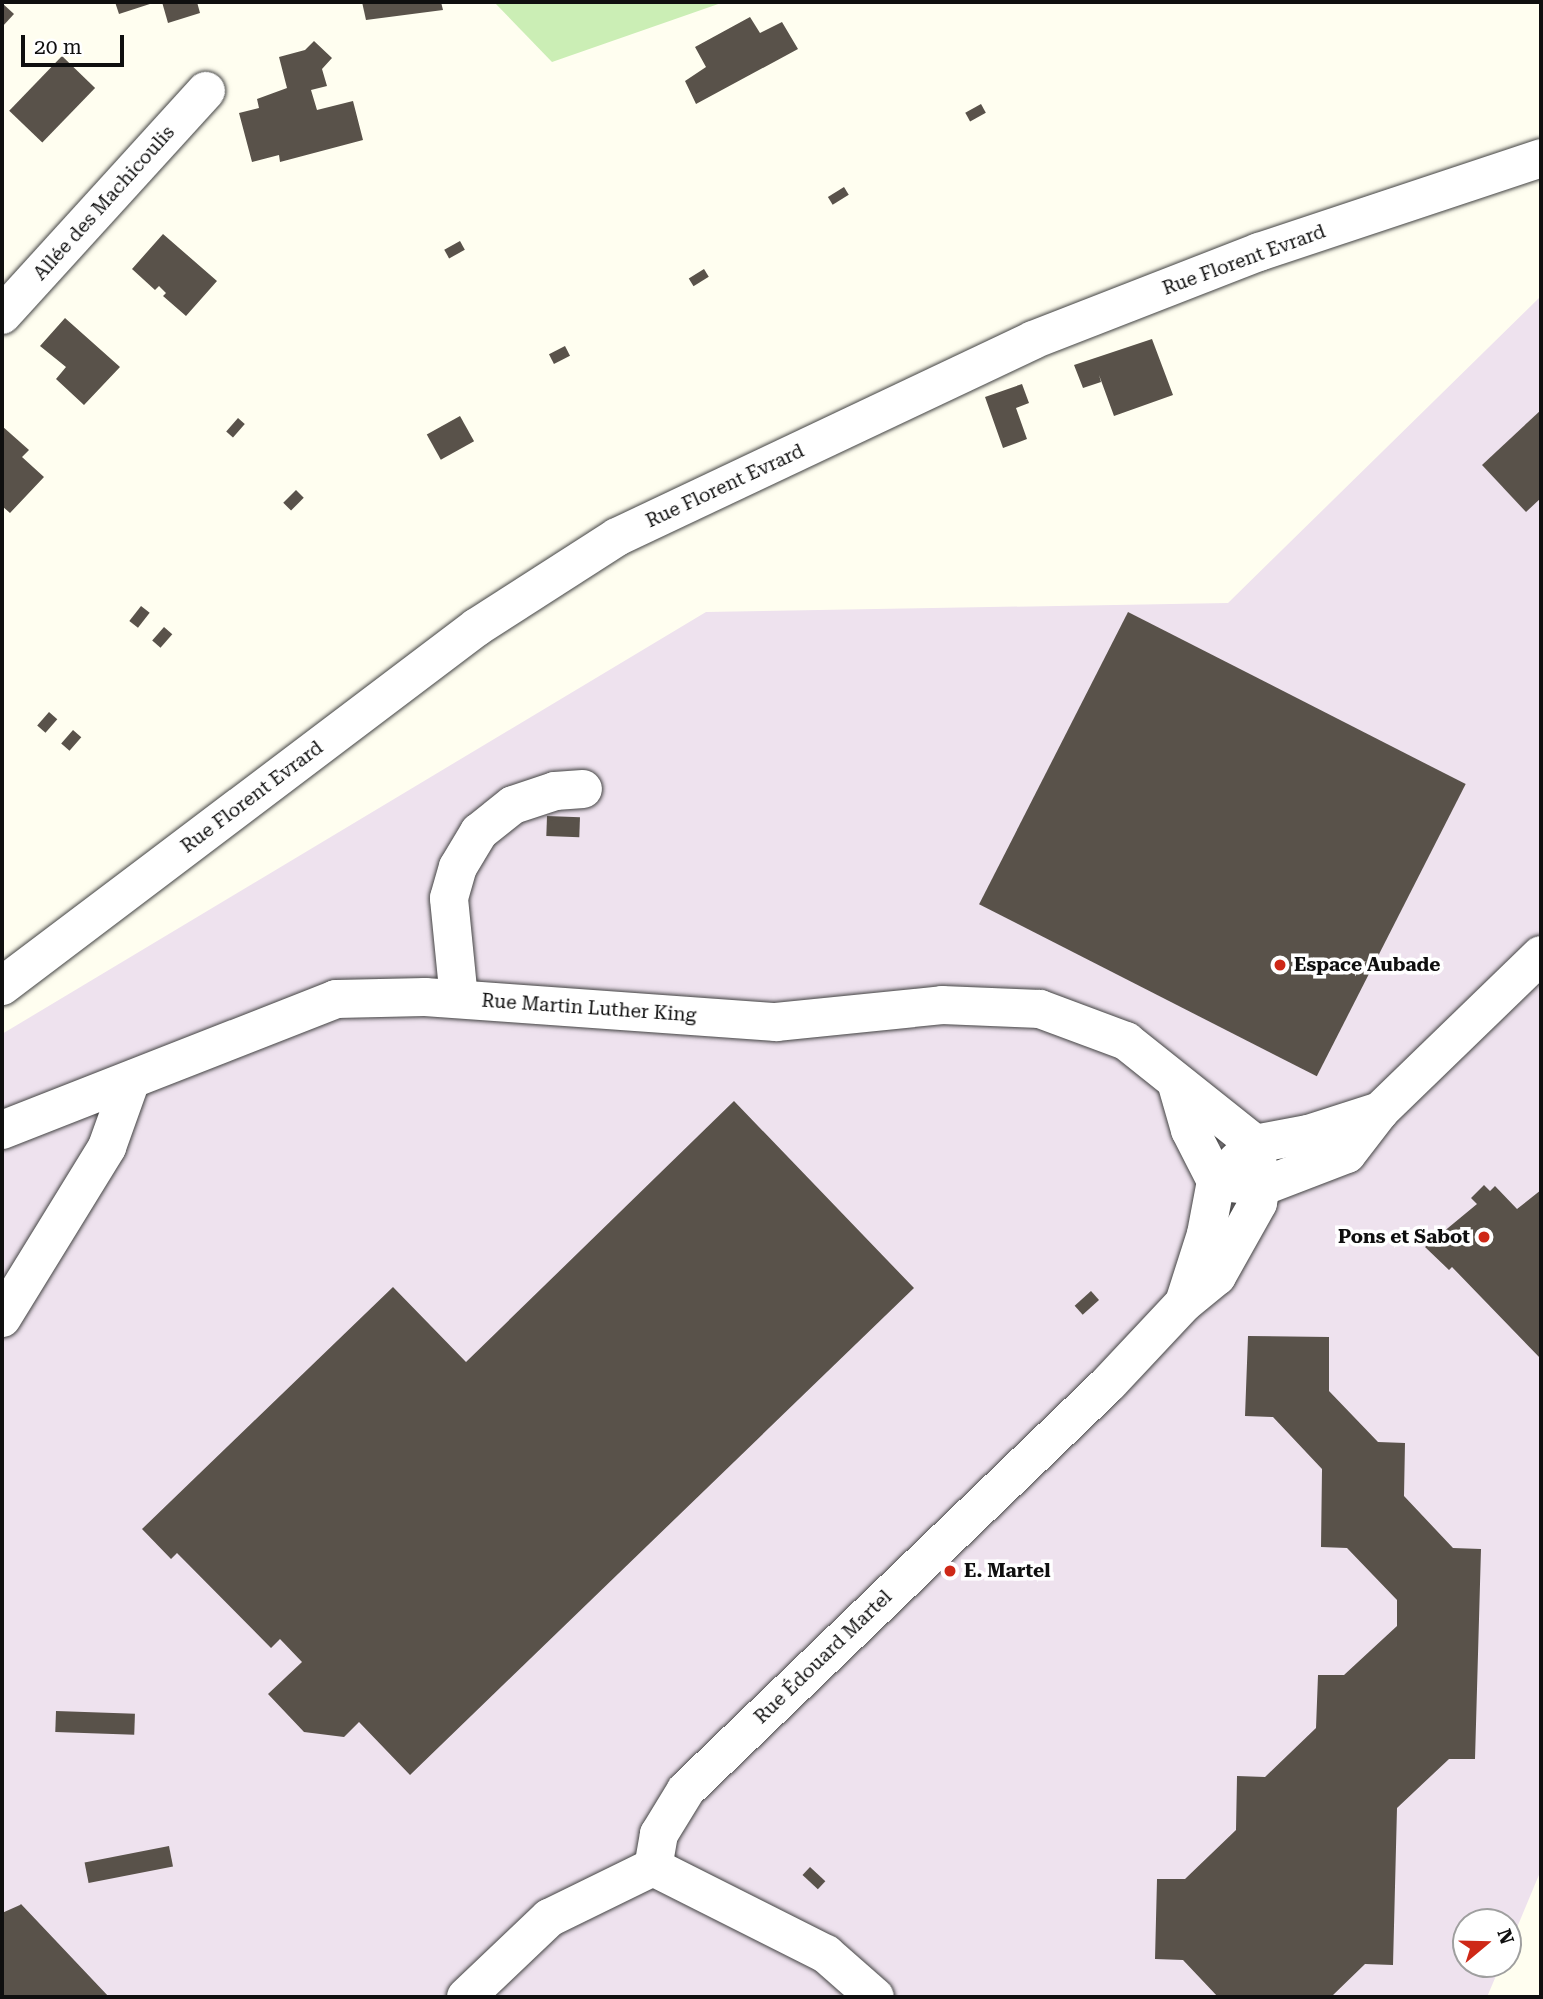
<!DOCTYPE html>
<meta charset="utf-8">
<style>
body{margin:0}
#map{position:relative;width:1543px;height:1999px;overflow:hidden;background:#fffef0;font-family:"Roboto Serif",serif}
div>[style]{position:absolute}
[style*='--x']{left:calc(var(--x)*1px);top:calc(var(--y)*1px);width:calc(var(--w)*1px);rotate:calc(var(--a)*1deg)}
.industrial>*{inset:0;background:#eee2ee}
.green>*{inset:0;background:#cbeeb5}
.building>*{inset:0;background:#59524a;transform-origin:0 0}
.roads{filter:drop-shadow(0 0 2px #424242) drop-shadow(0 0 2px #424242)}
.minor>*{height:38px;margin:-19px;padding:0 19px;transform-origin:19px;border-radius:19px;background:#fff}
.dots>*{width:19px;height:19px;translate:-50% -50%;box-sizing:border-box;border:4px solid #fff;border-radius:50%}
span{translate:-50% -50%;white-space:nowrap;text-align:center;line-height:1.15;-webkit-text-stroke:7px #fff;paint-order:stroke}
.street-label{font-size:19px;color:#0f0f0f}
.poi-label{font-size:19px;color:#0f0f0f;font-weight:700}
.left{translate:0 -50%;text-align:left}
.right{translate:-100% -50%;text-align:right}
.frame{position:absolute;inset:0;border:4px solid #0f0f0f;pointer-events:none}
.north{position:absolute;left:1452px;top:1908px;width:70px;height:70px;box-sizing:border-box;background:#fff;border:2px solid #9f9f9f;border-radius:50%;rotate:71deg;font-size:19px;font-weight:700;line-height:28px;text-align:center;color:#0f0f0f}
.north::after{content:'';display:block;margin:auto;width:24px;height:32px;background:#ce2817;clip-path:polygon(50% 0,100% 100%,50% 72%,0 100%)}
.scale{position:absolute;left:21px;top:35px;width:103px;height:32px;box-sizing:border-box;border:4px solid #0f0f0f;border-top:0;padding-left:9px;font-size:21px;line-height:24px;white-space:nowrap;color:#0f0f0f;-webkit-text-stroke:5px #fff;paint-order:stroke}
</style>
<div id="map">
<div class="industrial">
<div style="clip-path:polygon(1541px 296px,1541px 1870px,1508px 1949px,1508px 1922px,1466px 1922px,1466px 1964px,1501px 1964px,1487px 1997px,2px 1997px,2px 1034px,706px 612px,1228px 603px)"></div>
</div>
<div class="green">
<div style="clip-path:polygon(494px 2px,724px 2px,552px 62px)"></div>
</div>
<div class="building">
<div style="clip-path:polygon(115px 2px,156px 2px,119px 14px)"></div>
<div style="clip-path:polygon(162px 2px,197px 2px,200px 13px,168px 23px)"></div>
<div style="clip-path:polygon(362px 2px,441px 2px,443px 10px,366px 20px)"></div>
<div style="clip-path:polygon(2px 3px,14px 14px,2px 27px)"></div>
<div style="clip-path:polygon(750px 17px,760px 33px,782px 22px,798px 49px,696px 104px,685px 81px,706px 67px,695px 47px)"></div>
<div style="clip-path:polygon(314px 41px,332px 58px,322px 69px,327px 86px,311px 90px,317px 110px,353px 101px,363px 140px,280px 162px,279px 155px,252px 162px,239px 113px,259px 108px,257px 99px,287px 88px,279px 57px,305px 50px)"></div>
<div style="left:62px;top:56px;width:46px;height:76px;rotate:44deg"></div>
<div style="left:981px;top:104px;width:10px;height:18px;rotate:61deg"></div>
<div style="left:844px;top:187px;width:9px;height:19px;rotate:58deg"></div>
<div style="clip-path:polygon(163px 234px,217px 281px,186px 316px,163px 296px,166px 293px,159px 286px,155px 290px,132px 269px)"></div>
<div style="left:460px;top:241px;width:10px;height:18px;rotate:61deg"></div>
<div style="left:704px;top:269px;width:9px;height:18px;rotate:58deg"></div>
<div style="clip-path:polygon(65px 318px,120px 367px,84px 405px,56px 379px,66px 367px,40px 346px)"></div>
<div style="clip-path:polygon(1152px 339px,1173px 395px,1114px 416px,1099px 375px,1101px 382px,1083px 388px,1074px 365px)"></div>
<div style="left:565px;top:346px;width:11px;height:18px;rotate:63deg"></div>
<div style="clip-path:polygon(1022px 384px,1029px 403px,1016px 408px,1027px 439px,1003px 448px,985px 397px)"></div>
<div style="clip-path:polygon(1541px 410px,1541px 498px,1526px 512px,1482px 465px)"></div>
<div style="left:460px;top:416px;width:29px;height:38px;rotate:61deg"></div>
<div style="left:238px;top:418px;width:9px;height:18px;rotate:41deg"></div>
<div style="clip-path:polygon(2px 426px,29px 450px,22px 457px,44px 477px,10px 513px,2px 506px)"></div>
<div style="left:296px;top:490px;width:11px;height:18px;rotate:45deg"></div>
<div style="left:141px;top:606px;width:11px;height:19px;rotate:38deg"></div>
<div style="left:1128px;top:612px;width:379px;height:328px;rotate:27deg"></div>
<div style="left:164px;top:627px;width:11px;height:18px;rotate:41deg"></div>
<div style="left:49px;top:712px;width:11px;height:18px;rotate:41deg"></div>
<div style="left:73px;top:730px;width:11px;height:18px;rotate:41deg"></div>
<div style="left:547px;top:816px;width:33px;height:20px;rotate:2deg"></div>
<div style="clip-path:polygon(734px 1101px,914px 1288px,410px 1775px,359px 1722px,344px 1737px,304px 1732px,268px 1694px,302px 1662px,280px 1639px,271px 1648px,177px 1553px,171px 1559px,142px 1529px,393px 1287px,466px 1362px)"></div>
<div style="clip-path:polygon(1484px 1185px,1490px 1191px,1495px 1186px,1517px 1209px,1541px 1190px,1541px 1359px,1452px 1267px,1449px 1270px,1425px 1247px,1477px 1204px,1471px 1198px)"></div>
<div style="left:1091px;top:1291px;width:12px;height:22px;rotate:48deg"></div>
<div style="clip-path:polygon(1248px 1336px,1329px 1337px,1329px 1391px,1378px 1442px,1405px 1443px,1404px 1496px,1453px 1548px,1481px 1549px,1475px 1759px,1449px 1759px,1397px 1808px,1393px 1965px,1365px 1964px,1331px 1997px,1218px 1997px,1183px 1960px,1155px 1959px,1157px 1879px,1185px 1879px,1236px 1830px,1237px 1776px,1265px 1777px,1316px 1728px,1318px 1675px,1344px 1675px,1397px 1626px,1397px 1600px,1347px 1548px,1321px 1547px,1322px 1469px,1273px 1417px,1245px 1416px)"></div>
<div style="left:56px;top:1711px;width:79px;height:21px;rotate:2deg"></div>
<div style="left:169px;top:1846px;width:21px;height:86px;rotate:79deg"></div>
<div style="left:810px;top:1867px;width:21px;height:11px;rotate:43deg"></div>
<div style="clip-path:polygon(20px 1905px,21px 1904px,109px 1997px,2px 1997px,2px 1913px)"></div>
</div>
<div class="roads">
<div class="minor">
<div style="--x:2;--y:315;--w:303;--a:-47.7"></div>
<div style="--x:2;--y:986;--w:595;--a:-37.08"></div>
<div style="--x:477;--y:627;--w:166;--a:-32.7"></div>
<div style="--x:617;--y:537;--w:460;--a:-25.3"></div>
<div style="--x:1033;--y:340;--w:243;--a:-21.3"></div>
<div style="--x:1259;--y:252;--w:297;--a:-18.4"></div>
<div style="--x:459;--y:999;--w:101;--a:-95.7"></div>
<div style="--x:449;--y:898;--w:32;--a:-74"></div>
<div style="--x:458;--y:867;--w:41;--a:-59"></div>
<div style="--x:479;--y:832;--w:43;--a:-38.5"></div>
<div style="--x:513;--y:805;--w:44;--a:-18.4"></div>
<div style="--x:555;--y:791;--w:28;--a:-4"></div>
<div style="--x:1177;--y:1085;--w:47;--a:73.9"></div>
<div style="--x:1190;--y:1130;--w:57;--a:63"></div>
<div style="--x:1216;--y:1181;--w:54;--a:100.7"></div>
<div style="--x:1206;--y:1234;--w:72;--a:107.7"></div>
<div style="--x:2;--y:1130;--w:359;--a:-21.4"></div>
<div style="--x:336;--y:999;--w:89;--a:-1.3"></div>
<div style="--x:425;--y:997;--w:352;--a:4.1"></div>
<div style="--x:776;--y:1022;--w:167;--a:-5.8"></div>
<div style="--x:942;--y:1005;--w:98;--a:2.3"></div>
<div style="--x:1040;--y:1009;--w:92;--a:20.4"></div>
<div style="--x:1126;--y:1041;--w:165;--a:38.6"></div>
<div style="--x:1255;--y:1144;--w:43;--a:82.1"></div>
<div style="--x:1261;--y:1187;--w:16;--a:101"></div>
<div style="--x:1258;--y:1203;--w:84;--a:119.3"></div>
<div style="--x:1217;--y:1276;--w:43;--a:140.7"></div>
<div style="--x:1184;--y:1303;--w:111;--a:133.2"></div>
<div style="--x:1108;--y:1384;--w:586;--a:136.11"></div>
<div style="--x:686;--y:1790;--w:52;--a:121.5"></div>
<div style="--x:659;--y:1834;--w:34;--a:100"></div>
<div style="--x:1236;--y:1162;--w:26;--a:-43"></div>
<div style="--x:1255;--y:1144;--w:54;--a:-10.7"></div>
<div style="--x:1308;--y:1134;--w:76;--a:-17.7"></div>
<div style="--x:1216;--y:1181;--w:45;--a:7.6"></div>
<div style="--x:1261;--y:1187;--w:92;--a:-21"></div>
<div style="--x:1347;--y:1154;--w:54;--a:-52.5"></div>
<div style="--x:1380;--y:1111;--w:224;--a:-44.1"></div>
<div style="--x:2;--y:1318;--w:201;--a:-58.4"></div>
<div style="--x:107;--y:1147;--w:71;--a:-70.3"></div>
<div style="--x:653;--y:1867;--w:194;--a:26.7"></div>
<div style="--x:826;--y:1954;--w:65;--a:41.3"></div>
<div style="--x:466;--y:1997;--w:115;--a:-43.6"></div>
<div style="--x:549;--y:1918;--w:116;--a:-26.1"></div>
</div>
</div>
<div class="dots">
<div style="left:1280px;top:965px;background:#ce2817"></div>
<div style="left:1484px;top:1237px;background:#ce2817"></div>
<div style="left:950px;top:1571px;background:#ce2817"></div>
</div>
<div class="street-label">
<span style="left:104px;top:203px;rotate:-48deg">Allée des Machicoulis</span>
<span style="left:1244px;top:260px;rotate:-20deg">Rue Florent Evrard</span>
<span style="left:725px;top:486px;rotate:-25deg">Rue Florent Evrard</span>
<span style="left:252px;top:797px;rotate:-37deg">Rue Florent Evrard</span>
<span style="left:589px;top:1008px;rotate:4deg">Rue Martin Luther King</span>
<span style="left:823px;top:1657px;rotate:-44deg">Rue Édouard Martel</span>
</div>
<div class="poi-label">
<span class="left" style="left:1294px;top:965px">Espace Aubade</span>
<span class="right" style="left:1470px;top:1237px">Pons et Sabot</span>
<span class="left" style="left:964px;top:1571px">E. Martel</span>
</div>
<div class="frame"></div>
<div class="north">N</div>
<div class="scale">20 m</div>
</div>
